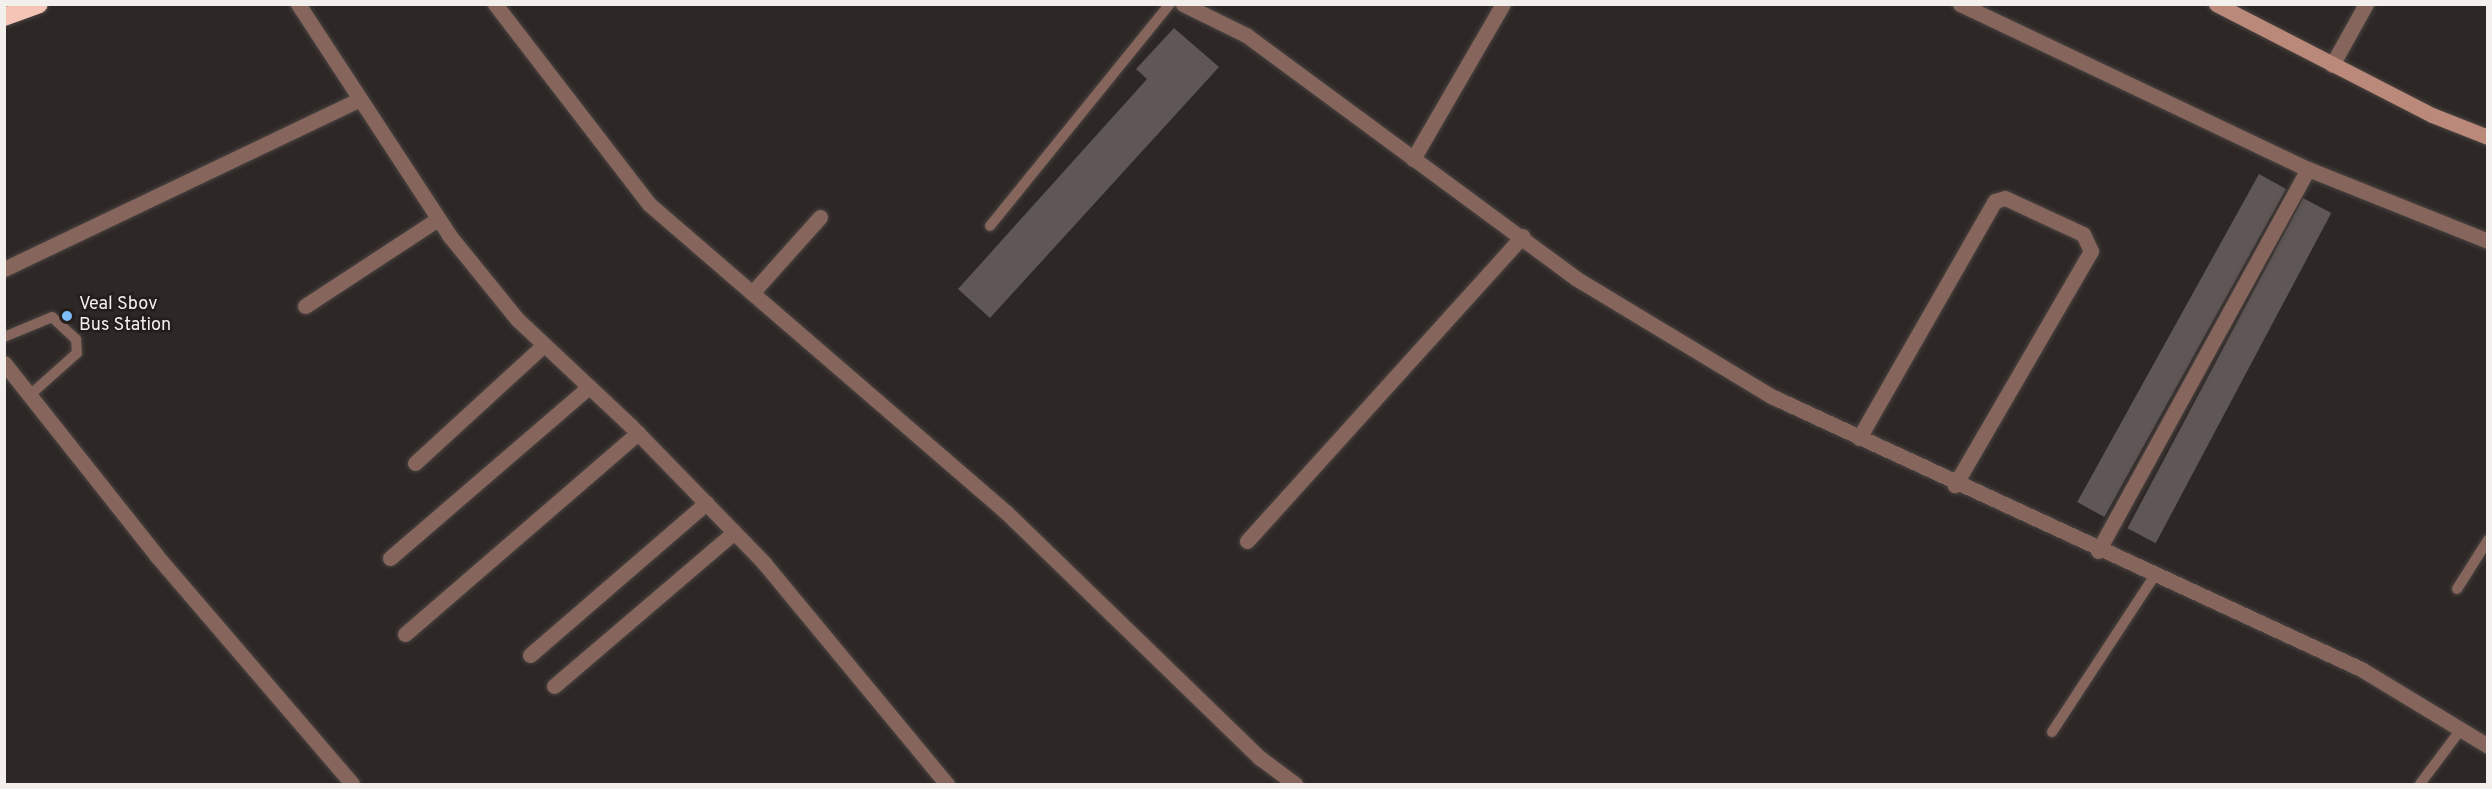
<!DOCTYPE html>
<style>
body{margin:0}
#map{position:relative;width:2492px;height:789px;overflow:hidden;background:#2d2725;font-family:Overpass,sans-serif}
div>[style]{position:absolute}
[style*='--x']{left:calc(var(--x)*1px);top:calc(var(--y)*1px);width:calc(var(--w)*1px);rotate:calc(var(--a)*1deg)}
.building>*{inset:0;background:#5e5755;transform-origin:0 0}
.roads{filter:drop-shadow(0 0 2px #494341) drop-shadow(0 0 2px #494341)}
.lane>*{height:10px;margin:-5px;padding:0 5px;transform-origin:5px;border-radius:5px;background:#86665c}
.street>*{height:15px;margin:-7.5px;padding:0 7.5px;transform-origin:7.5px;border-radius:7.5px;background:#86665c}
.secondary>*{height:15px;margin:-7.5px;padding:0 7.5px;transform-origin:7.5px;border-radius:7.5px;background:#bb8979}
.highway>*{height:18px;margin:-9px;padding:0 9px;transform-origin:9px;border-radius:9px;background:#f4c5b6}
.dots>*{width:16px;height:16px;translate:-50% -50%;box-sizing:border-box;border:3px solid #231d1b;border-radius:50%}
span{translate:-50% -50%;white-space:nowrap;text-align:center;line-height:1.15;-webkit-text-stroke:5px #231d1b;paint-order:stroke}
.poi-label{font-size:18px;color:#f3efed}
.left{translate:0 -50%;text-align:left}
.frame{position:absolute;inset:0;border:6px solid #f3efed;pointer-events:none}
</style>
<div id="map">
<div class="building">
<div style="clip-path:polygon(1174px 28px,1219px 67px,990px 318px,958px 289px,1147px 79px,1136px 69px)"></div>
<div style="left:2259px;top:174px;width:31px;height:375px;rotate:29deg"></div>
<div style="left:2303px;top:198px;width:32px;height:374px;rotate:28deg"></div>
</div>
<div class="roads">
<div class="lane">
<div style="--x:990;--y:226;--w:286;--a:-51"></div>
<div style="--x:4;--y:337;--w:52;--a:-22.6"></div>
<div style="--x:52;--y:317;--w:33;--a:43"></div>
<div style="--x:76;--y:339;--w:14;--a:86"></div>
<div style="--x:77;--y:353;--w:62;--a:138.3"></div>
<div style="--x:2457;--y:589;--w:58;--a:-57.7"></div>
<div style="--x:2052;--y:732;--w:186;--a:-56.7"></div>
<div style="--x:2420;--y:784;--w:70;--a:-53.1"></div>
</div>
<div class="street">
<div style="--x:298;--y:4;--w:276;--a:56.8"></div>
<div style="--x:449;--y:235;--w:108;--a:51"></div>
<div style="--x:517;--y:319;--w:156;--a:43.2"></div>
<div style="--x:631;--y:426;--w:191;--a:45.8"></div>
<div style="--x:764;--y:563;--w:287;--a:50.4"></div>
<div style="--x:495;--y:4;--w:252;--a:52.4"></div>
<div style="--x:649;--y:204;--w:472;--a:40.8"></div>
<div style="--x:1006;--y:512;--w:354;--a:44.1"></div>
<div style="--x:1260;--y:758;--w:44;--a:36.6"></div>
<div style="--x:1183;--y:4;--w:70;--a:26.2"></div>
<div style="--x:1246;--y:35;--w:411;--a:36.4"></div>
<div style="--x:1577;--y:279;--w:227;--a:31.1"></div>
<div style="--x:1771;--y:396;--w:650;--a:24.83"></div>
<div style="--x:2361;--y:669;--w:149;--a:31.2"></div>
<div style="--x:1960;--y:4;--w:385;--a:25.4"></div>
<div style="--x:2308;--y:169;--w:194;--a:21.8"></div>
<div style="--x:2332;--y:65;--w:70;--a:-60.9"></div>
<div style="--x:1413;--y:159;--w:179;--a:-59.9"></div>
<div style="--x:4;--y:269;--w:393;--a:-25.5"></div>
<div style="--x:752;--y:293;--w:102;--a:-48.2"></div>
<div style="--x:305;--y:306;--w:159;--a:-33.2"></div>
<div style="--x:4;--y:363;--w:245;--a:51.6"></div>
<div style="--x:156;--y:555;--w:301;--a:49.4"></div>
<div style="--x:1859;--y:438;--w:273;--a:-60.2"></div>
<div style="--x:1995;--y:201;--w:10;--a:-17"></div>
<div style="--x:2005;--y:198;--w:86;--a:24.8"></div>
<div style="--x:2083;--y:234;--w:19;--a:65"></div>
<div style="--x:2091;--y:251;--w:271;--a:120.2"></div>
<div style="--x:415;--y:463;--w:175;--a:-42.5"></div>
<div style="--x:1247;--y:541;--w:411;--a:-47.9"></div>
<div style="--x:2098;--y:551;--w:436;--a:-61.2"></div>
<div style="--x:390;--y:558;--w:262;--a:-40.7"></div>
<div style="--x:405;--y:634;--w:308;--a:-40.8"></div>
<div style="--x:530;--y:655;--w:233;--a:-40.8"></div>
<div style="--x:554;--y:686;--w:237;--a:-40.5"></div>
</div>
<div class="secondary">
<div style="--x:2216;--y:4;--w:243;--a:27.2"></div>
<div style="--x:2432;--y:115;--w:60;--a:21.4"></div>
</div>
<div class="highway">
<div style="--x:4;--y:17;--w:37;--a:-20"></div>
</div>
</div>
<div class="dots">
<div style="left:67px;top:316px;background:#7ebdf9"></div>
</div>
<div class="poi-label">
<span class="left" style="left:79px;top:316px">Veal Sbov<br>Bus Station</span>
</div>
<div class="frame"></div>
</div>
